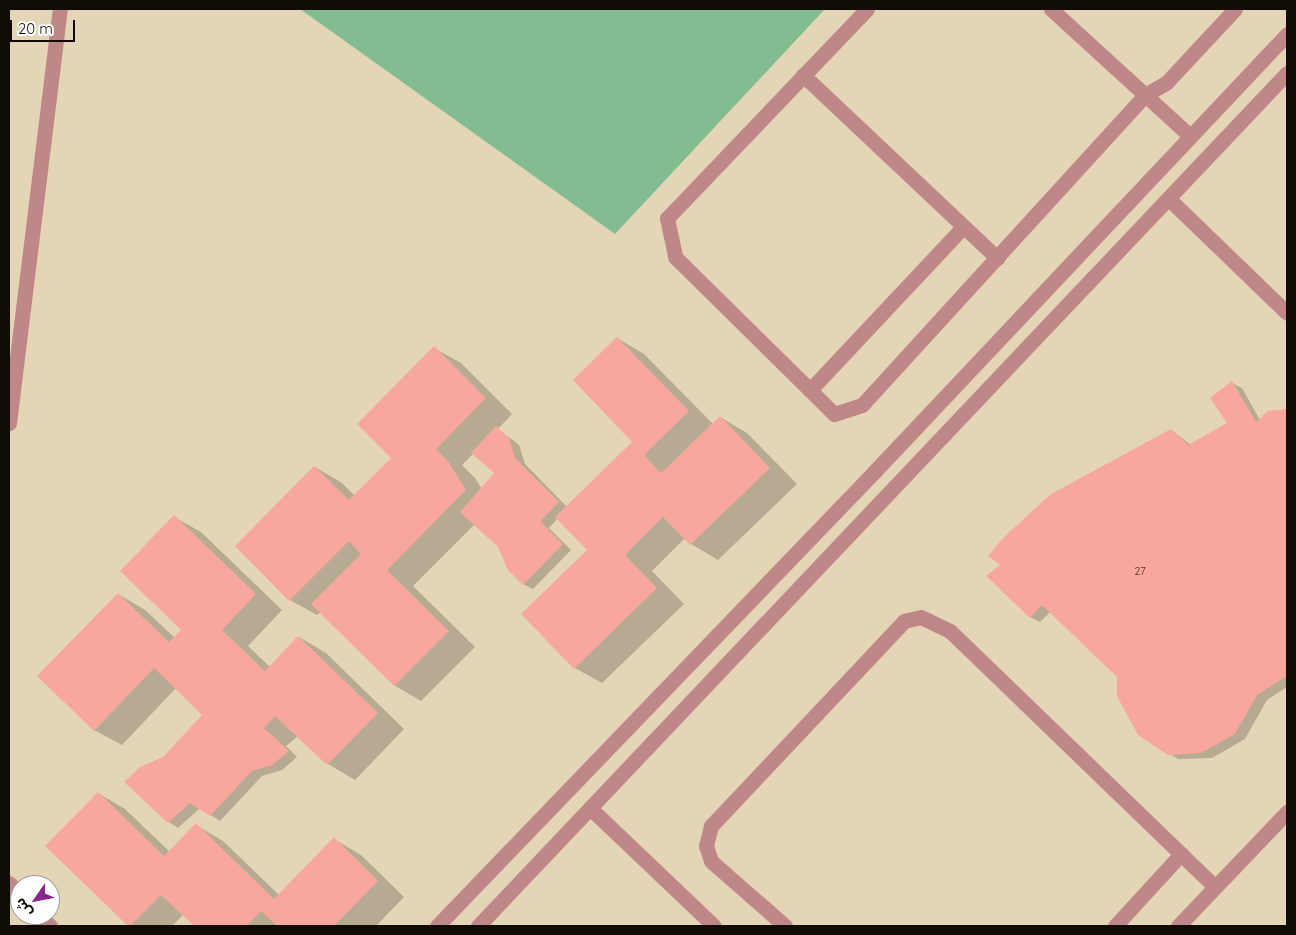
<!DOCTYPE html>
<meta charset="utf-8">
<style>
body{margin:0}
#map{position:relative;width:1296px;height:935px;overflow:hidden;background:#e9dec7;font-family:Quicksand,"Noto Sans Arabic",sans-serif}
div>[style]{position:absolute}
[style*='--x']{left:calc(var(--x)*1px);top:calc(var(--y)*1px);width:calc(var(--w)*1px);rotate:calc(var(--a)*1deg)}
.built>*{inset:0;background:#e4d5b7}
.green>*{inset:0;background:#83bc90}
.shadow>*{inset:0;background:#0003}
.building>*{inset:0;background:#f8a79d}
.minor>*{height:15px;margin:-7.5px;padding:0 7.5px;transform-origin:7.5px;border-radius:7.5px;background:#c08789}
span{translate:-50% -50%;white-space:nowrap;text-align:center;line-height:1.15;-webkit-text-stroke:5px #fff;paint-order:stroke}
.number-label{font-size:11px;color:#4b342c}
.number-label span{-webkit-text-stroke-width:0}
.frame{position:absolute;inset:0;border:10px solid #110d06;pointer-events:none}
.north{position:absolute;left:10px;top:875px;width:50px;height:50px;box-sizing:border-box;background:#fff;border:1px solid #a09e9b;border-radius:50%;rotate:237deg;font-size:14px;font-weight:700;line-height:20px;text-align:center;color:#110d06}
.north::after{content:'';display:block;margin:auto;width:18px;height:22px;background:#88268e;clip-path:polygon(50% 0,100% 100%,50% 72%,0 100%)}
.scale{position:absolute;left:10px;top:20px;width:65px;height:22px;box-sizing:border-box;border:2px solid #110d06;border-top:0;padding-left:6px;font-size:15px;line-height:18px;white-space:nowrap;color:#110d06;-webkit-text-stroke:4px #fff;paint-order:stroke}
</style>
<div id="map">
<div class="built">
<div style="clip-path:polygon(evenodd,9px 9px,1287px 9px,1287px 926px,9px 926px,9px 9px,20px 885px,50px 885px,50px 915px,20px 915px,20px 885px)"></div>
</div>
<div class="green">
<div style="clip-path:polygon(300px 9px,825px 9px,615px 234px)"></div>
</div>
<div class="shadow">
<div style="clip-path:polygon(evenodd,617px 338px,644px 354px,713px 424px,720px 417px,747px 433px,797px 484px,718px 560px,691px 544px,685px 538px,652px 571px,684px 604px,602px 683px,575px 668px,589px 550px,558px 518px,549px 528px,571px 550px,533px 589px,523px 584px,499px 546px,475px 524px,413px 586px,475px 647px,421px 701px,394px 685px,321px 612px,317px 615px,290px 600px,315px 467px,342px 483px,355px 496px,393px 458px,434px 348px,461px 363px,512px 414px,498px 429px,519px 445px,525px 464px,567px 507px,634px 442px,617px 338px,474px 453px,496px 473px,482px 489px,475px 478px,462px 465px,474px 453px)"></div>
<div style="clip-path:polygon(1232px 383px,1242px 388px,1260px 420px,1268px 412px,1287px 410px,1287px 687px,1267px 700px,1245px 739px,1212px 758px,1178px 759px,1168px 753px,1119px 677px,1051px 611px,1040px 622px,1030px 617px,1171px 430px,1191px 445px,1228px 424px)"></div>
<div style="clip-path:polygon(174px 517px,201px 532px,282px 610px,248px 646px,270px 667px,299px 637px,326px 653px,404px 729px,355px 780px,328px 764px,298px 736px,286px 746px,297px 757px,282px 770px,262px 776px,220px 821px,200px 808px,178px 828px,169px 822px,164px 758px,207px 719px,176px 688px,122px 745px,94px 730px,118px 594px,145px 610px,175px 638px,183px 630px)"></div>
<div style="clip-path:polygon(98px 793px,125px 809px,170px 852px,196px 825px,223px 841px,279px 895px,334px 839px,361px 855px,404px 897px,376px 926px,195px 926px,183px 915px,172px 926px,129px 926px,47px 846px)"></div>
</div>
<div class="building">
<div style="clip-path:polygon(617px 337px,689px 411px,644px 455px,661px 473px,720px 416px,770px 468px,690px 545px,663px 517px,625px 555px,657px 588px,574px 669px,521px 614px,587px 550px,555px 517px,632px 442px,573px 380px)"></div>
<div style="clip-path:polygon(434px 346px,486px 398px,436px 449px,448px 461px,466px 490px,387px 570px,449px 631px,394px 686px,311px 604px,361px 554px,349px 541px,289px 601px,235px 546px,314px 466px,349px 500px,391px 458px,357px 424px)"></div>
<div style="clip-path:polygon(1232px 381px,1256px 422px,1268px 411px,1287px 409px,1287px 676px,1257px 695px,1235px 734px,1201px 753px,1168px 755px,1138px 735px,1117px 696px,1117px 677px,1042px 605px,1030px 618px,986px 576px,1000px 565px,988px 556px,1004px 537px,1051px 494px,1171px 429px,1188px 445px,1227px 423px,1210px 398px)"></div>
<div style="clip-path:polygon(496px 426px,509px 438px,515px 458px,559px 502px,540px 521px,563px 544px,523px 585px,508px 570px,498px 547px,460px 512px,494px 473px,471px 453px)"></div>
<div style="clip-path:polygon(174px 515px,256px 594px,222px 630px,265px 671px,298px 636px,378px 713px,327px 765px,275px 716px,264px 728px,289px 751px,272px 765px,252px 771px,210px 816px,190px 803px,168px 823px,124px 782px,140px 767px,163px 757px,202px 715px,154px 668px,94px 731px,37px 676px,118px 593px,169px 642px,181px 630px,120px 571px)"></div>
<div style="clip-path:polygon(98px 792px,164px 856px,196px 823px,274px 899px,334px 837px,378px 881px,334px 926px,277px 926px,261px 911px,247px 926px,194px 926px,161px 895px,130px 926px,128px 926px,45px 846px)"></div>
</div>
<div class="minor">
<div style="--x:867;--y:9;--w:289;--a:133.7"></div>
<div style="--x:667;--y:218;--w:40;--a:78"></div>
<div style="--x:675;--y:257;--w:223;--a:44.6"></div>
<div style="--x:834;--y:414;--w:29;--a:-18"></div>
<div style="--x:862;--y:405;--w:420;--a:-47.6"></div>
<div style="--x:1145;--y:95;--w:24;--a:-30"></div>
<div style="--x:1166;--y:83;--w:101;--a:-47"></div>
<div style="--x:1051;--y:9;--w:188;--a:42.4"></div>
<div style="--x:803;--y:75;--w:267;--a:43.3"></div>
<div style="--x:1169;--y:199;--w:164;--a:44"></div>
<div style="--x:810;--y:390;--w:224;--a:-46.8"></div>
<div style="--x:9;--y:423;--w:417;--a:-83"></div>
<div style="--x:590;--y:808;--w:171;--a:43.6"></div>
<div style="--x:9;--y:883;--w:16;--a:47"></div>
<div style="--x:39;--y:915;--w:16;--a:45"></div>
<div style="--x:437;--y:926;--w:630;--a:-46.09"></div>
<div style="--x:874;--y:472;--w:602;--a:-46.68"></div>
<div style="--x:478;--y:926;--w:1176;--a:-46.52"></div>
<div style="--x:785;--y:926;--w:98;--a:-138.7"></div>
<div style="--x:711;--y:861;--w:16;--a:-108"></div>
<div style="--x:706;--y:846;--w:21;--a:-76"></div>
<div style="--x:711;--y:826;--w:282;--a:-46.7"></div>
<div style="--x:904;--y:621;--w:17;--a:-13"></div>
<div style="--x:921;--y:617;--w:32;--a:26"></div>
<div style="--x:950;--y:631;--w:368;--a:44"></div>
<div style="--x:1115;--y:926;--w:98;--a:-47.5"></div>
<div style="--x:1178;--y:926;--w:158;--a:-46.3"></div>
</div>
<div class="number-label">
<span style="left:1140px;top:571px">27</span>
</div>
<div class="frame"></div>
<div class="north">ش</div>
<div class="scale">20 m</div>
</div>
